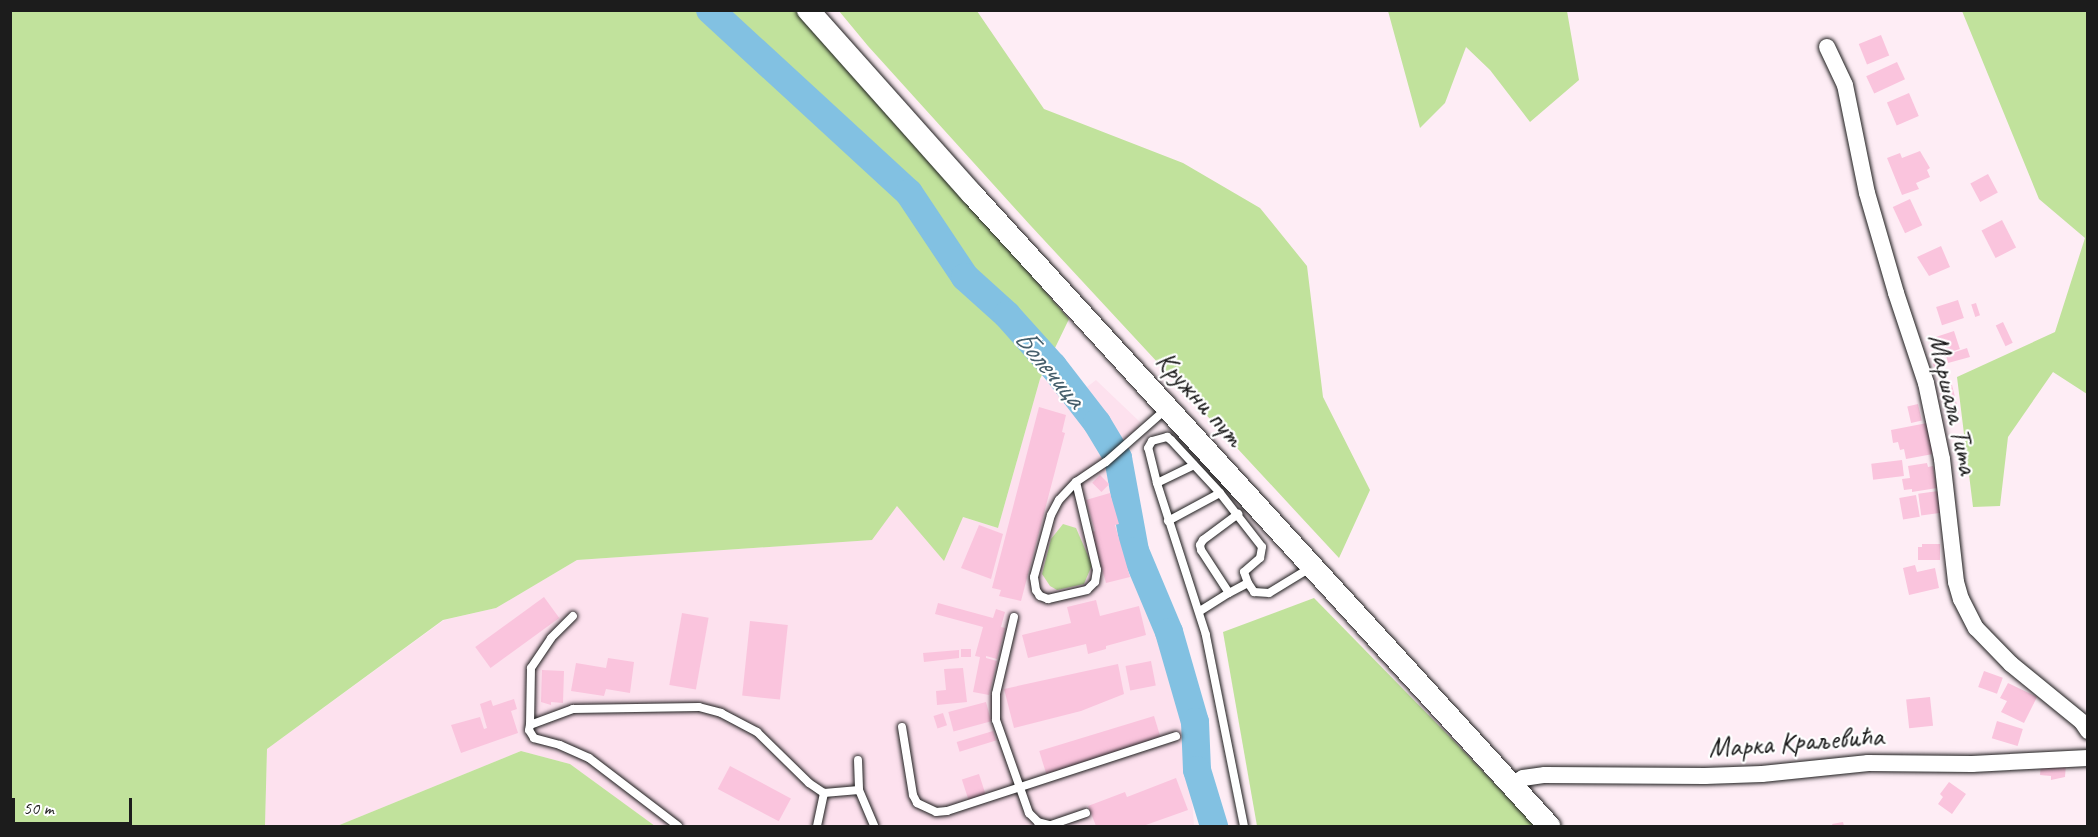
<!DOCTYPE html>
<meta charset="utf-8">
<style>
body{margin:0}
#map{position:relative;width:2098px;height:837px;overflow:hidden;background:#feedf5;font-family:Caveat,sans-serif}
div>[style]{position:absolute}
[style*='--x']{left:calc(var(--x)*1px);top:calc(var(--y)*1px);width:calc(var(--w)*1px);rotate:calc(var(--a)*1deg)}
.built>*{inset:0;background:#fde1ee}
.green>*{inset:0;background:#c1e29c}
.river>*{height:28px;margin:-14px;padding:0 14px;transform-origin:14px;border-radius:14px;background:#82c1e2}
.building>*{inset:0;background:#fac4dd;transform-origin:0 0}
.roads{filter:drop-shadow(0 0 2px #1c1c1c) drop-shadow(0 0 2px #1c1c1c)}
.lane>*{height:8px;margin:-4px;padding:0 4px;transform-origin:4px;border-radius:4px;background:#fff}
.street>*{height:16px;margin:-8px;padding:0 8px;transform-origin:8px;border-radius:8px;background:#fff}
.secondary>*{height:22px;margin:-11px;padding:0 11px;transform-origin:11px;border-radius:11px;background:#fff}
span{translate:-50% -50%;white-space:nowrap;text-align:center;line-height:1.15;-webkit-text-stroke:4.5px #fff;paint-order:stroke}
.street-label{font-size:28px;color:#1c1c1c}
.water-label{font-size:30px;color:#455e6b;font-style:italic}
.frame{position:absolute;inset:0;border:12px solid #1c1c1c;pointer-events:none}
.scale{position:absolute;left:12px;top:798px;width:120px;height:27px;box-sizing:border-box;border:3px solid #1c1c1c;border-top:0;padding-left:8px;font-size:18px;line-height:21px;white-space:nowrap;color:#1c1c1c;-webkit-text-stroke:4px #fff;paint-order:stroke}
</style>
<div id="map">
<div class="built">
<div style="clip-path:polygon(1040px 379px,1083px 390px,1096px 380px,1141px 423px,1119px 455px,1146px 586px,1188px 738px,1194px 826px,655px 826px,570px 764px,521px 751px,337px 826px,265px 826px,267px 749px,444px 620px,496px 608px,577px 560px,871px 540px,897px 506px,963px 517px,998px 528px)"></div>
</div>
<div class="green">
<div style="clip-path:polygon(10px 11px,798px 11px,873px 93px,1069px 319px,1040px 379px,998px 528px,963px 517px,944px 561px,897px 506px,872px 540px,577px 560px,496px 608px,443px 620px,267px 749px,265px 826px,11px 826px)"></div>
<div style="clip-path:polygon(839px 11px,977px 11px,1044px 109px,1183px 163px,1260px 208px,1307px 266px,1323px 397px,1370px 490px,1339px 558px,1031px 226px,868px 46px)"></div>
<div style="clip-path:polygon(1388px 11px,1567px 11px,1579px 80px,1530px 122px,1490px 70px,1466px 47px,1445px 103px,1420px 128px)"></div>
<div style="clip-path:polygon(1962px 11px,2087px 11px,2087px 394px,2053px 372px,2008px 437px,2000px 506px,1973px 507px,1957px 377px,2055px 332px,2085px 238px,2039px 199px)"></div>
<div style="clip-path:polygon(1063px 524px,1076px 528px,1092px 565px,1084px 584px,1057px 590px,1050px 586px,1042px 574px,1051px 539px)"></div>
<div style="clip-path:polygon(1314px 598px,1451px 738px,1535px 826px,1257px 826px,1223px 632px)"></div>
<div style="clip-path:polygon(521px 751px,570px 764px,655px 826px,337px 826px)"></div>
</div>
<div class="river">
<div style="--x:710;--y:10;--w:270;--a:42.6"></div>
<div style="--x:909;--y:193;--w:101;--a:56.3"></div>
<div style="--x:965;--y:277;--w:57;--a:42.1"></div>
<div style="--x:1007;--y:315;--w:69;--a:48"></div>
<div style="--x:1053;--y:366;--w:72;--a:52.3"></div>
<div style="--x:1097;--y:423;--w:41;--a:59"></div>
<div style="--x:1118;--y:458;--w:95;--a:79.6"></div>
<div style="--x:1135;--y:551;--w:88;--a:67.2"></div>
<div style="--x:1169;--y:632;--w:94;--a:73.9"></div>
<div style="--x:1195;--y:722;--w:48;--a:87.6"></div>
<div style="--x:1197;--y:770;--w:59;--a:73.1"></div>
</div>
<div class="building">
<div style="left:1881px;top:35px;width:22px;height:24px;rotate:68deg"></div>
<div style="left:1897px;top:62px;width:19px;height:34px;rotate:65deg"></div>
<div style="left:1909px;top:93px;width:25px;height:24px;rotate:67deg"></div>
<div style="clip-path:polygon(1920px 151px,1930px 168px,1927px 170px,1930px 177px,1916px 183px,1919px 189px,1902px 195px,1887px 158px,1900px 153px,1902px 158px)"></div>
<div style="left:1988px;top:174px;width:21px;height:20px;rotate:62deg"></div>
<div style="left:1910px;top:199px;width:29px;height:19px;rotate:65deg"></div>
<div style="left:2002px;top:220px;width:31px;height:23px;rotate:63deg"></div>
<div style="clip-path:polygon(1941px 246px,1950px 267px,1929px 276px,1917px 257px)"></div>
<div style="left:1958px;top:300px;width:19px;height:23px;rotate:72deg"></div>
<div style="left:1976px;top:303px;width:13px;height:5px;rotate:72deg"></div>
<div style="left:2003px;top:322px;width:23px;height:8px;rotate:65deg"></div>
<div style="left:1954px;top:331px;width:19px;height:24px;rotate:72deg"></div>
<div style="clip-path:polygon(1967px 348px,1970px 357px,1948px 363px,1946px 355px)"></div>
<div style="left:1942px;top:360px;width:5px;height:10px;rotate:68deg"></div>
<div style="left:1952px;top:385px;width:29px;height:13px;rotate:76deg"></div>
<div style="left:1918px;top:404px;width:17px;height:11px;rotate:77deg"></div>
<div style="clip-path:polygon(1039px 407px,1066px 415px,1062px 432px,1065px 433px,1021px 601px,999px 596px,1001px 590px,992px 588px)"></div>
<div style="clip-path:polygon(1927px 423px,1933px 454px,1906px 459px,1904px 449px,1900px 450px,1898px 442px,1893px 443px,1891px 430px)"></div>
<div style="left:1902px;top:460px;width:16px;height:31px;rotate:83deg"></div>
<div style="clip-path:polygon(1927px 463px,1928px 467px,1933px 466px,1937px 488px,1912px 492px,1912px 489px,1904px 490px,1902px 479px,1910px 478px,1908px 466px)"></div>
<div style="left:1100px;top:475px;width:13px;height:11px;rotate:45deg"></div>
<div style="left:1938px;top:491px;width:22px;height:20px;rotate:82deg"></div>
<div style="clip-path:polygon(1110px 493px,1119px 524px,1115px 525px,1130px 577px,1106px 583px,1091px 532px,1095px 531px,1086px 500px)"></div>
<div style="left:1916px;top:495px;width:22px;height:17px;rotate:80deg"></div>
<div style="clip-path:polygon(979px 525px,1003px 534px,991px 579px,961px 568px)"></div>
<div style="clip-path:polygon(1922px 544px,1940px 544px,1940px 560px,1918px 560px,1918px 547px,1922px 547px)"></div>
<div style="clip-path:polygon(1915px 565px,1917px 572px,1935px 568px,1939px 588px,1909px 595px,1903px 568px)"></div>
<div style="left:544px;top:597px;width:26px;height:85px;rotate:54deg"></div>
<div style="clip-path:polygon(1096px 600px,1100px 616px,1139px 606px,1146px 635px,1106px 646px,1106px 649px,1088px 654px,1086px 644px,1028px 658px,1022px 635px,1071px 623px,1067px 607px)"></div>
<div style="clip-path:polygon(938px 603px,993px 618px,996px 609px,1005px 612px,1001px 627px,1005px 628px,997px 659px,986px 656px,986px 658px,997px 661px,989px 695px,973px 692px,980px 657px,975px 656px,983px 627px,935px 614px)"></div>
<div style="left:682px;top:613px;width:27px;height:73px;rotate:10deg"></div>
<div style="left:750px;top:621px;width:38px;height:75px;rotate:6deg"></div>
<div style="left:961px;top:649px;width:10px;height:8px"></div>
<div style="clip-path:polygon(959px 650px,959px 658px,924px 662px,923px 653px)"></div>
<div style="clip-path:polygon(608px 658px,634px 662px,630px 693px,606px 689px,604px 696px,571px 691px,576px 663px,606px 668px)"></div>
<div style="left:1151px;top:661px;width:25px;height:26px;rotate:79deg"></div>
<div style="clip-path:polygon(1118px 664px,1124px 694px,1081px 711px,1014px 728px,1004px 689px)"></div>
<div style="clip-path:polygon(963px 668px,967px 702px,937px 705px,936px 691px,946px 690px,944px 669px)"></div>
<div style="clip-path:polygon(542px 670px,564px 671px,563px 703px,551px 702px,551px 705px,541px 702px)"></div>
<div style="left:1984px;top:671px;width:20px;height:17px;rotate:20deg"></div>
<div style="clip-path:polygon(2008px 683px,2037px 697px,2024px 723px,2001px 712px,2007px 701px,2000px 698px)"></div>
<div style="left:1930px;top:697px;width:29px;height:24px;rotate:84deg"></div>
<div style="clip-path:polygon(514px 699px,517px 709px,511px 711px,518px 733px,461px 753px,451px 725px,480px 717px,484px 729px,487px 728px,480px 704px,491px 700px,493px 706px)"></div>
<div style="left:986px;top:702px;width:20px;height:39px;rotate:75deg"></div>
<div style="left:943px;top:713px;width:13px;height:10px;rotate:72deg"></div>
<div style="left:1154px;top:716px;width:24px;height:120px;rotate:73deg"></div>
<div style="left:1997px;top:721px;width:27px;height:18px;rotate:17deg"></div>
<div style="left:993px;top:731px;width:10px;height:38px;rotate:73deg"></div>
<div style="clip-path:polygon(2041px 763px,2066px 764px,2065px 777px,2051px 780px,2051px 776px,2040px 775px)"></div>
<div style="left:730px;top:766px;width:69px;height:26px;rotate:28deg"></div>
<div style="left:979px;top:774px;width:22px;height:18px;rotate:72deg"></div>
<div style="clip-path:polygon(1176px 778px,1188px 810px,1143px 826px,1096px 826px,1088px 806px,1125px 792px,1127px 797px)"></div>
<div style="clip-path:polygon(1949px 782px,1966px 794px,1952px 814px,1938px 804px,1943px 797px,1940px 794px)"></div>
<div style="clip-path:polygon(1843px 822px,1844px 826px,1833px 826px,1832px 824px)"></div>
</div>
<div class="roads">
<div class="lane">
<div style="--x:1076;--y:482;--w:90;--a:76.6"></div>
<div style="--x:1097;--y:570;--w:12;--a:99"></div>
<div style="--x:1095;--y:582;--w:11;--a:135"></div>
<div style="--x:1087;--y:590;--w:40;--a:167"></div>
<div style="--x:1048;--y:599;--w:9;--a:-159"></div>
<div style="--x:1040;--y:596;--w:7;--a:-124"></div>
<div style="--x:1036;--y:590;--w:13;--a:-99"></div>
<div style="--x:1034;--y:577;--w:64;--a:-74.7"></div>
<div style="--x:1051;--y:515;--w:17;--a:-62"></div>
<div style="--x:1059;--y:500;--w:25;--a:-47"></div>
<div style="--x:1076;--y:482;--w:36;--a:-34"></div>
<div style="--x:1106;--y:462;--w:79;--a:-41.4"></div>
<div style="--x:1157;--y:483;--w:41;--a:-25.9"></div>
<div style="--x:1168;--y:521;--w:59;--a:-28.3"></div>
<div style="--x:1229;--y:593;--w:21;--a:-28"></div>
<div style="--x:1248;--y:583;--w:11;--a:56"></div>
<div style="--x:1254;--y:592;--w:15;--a:4"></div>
<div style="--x:1269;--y:593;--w:48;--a:-31.4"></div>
<div style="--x:1200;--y:611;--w:34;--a:-32"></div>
<div style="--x:1229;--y:593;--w:51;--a:-123.1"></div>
<div style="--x:1201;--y:550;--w:5;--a:-101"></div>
<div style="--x:1200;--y:545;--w:6;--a:-59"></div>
<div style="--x:1203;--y:540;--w:44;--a:-36.6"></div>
<div style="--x:1014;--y:617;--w:79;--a:103.2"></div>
<div style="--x:996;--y:694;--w:26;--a:90"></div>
<div style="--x:996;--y:720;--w:99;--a:70.5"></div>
<div style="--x:1029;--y:813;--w:13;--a:45"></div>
<div style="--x:1038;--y:822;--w:16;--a:15"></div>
<div style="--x:530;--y:725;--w:57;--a:-89"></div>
<div style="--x:531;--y:668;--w:36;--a:-56"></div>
<div style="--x:551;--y:638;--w:31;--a:-45"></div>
<div style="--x:902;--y:727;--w:69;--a:80.8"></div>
<div style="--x:913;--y:795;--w:9;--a:63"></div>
<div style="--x:917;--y:803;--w:21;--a:25"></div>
<div style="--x:936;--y:812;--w:11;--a:-5"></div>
<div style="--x:947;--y:811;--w:241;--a:-18.1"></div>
<div style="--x:858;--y:760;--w:30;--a:88"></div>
<div style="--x:859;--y:790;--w:39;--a:67"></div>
<div style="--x:1051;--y:825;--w:37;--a:-19"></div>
<div style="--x:678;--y:826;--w:112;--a:-142.6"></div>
<div style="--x:589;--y:758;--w:32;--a:-156"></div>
<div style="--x:560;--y:745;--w:27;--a:-165"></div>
<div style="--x:534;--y:738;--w:9;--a:-122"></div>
<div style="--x:529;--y:730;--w:5;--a:-79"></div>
<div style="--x:530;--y:725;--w:46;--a:-20.4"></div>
<div style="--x:573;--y:709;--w:126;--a:-0.9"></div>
<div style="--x:699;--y:707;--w:23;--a:15"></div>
<div style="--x:721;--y:713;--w:41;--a:27.8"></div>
<div style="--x:757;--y:732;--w:73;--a:44.4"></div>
<div style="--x:809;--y:783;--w:18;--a:34"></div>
<div style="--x:824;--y:793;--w:35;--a:-5"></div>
<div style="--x:817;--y:826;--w:34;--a:-78"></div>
<div style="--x:1244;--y:826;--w:195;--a:-101.3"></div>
<div style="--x:1206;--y:635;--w:160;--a:-107.9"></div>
<div style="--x:1157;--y:483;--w:36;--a:-104"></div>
<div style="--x:1148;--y:448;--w:8;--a:-60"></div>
<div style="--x:1152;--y:441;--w:16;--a:-15"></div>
<div style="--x:1167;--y:437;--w:5;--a:37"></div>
<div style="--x:1171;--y:440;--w:72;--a:47.2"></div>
<div style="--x:1220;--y:493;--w:68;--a:52.1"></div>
<div style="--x:1262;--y:547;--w:11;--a:100"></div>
<div style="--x:1260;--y:558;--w:21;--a:139"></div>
<div style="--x:1244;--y:572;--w:12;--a:70"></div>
</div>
<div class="street">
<div style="--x:1827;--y:47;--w:42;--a:64.7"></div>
<div style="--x:1845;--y:85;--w:110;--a:78.5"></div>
<div style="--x:1867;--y:193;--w:104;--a:73.8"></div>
<div style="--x:1896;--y:293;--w:95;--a:71.6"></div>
<div style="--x:1926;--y:383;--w:78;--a:78.1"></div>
<div style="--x:1942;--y:459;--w:124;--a:83.5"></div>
<div style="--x:1956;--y:582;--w:18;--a:74"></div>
<div style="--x:1961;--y:599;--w:33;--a:63"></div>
<div style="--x:1976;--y:628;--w:50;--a:45.8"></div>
<div style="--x:2011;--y:664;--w:92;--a:39.2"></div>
<div style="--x:2082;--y:722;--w:11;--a:56"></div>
<div style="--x:1510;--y:785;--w:15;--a:-28"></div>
<div style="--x:1523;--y:778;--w:22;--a:-8"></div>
<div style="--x:1545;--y:775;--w:160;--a:0.4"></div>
<div style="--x:1705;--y:776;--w:57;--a:-2"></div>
<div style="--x:1762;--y:774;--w:107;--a:-5.9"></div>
<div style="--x:1868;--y:763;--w:104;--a:0.6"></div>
<div style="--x:1972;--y:764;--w:116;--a:-3"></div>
</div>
<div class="secondary">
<div style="--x:808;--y:10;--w:246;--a:48.3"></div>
<div style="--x:972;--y:194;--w:856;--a:47.6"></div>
</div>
</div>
<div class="street-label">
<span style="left:1200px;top:399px;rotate:48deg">Кружни пут</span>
<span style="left:1953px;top:404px;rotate:77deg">Маршала Тита</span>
<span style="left:1796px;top:742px;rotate:-4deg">Марка Краљевића</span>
</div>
<div class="water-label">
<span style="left:1050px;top:368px;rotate:50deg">Болечица</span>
</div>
<div class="frame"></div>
<div class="scale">50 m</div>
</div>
